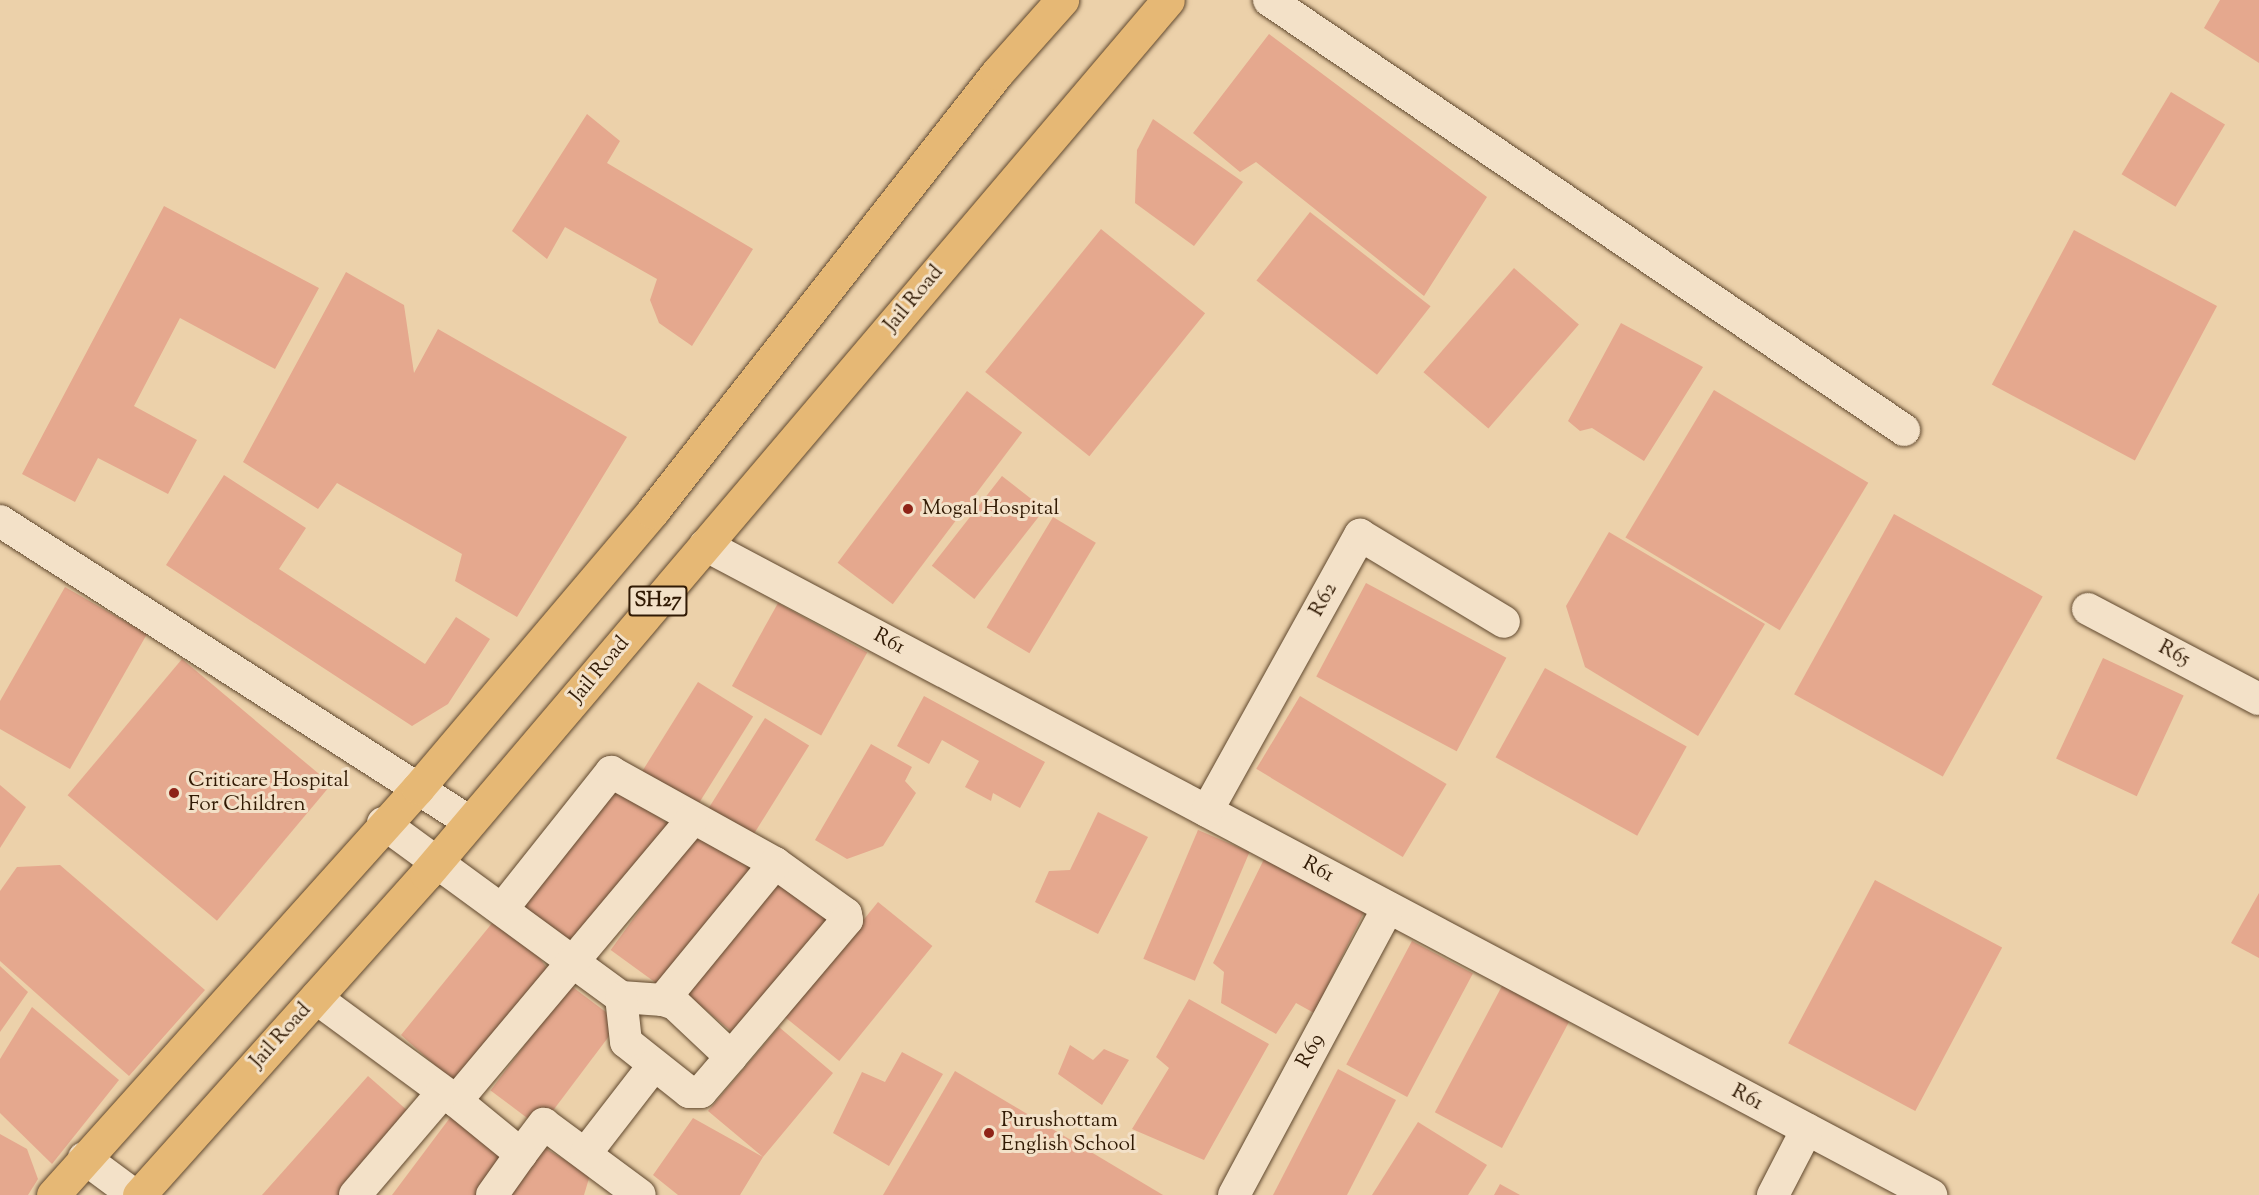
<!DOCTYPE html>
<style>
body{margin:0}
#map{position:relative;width:2259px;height:1195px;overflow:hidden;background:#ecd1aa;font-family:"Sorts Mill Goudy",serif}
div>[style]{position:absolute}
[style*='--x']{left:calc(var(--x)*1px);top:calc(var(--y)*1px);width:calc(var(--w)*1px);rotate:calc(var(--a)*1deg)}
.building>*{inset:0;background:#e5a88e;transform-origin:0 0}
.roads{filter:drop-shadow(0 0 2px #60482e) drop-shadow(0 0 2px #60482e)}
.minor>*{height:32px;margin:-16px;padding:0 16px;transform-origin:16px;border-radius:16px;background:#f3e1c8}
.primary>*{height:33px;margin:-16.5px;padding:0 16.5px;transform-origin:16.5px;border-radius:16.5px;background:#e6b875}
.dots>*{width:16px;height:16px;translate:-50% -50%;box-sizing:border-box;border:3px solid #f3e1c8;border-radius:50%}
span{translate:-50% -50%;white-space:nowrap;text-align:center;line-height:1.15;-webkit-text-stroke:6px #f3e1c8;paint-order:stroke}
.shield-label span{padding:2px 4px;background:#f3e1c8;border:2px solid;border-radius:4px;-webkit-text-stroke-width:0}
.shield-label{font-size:20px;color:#311a04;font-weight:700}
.street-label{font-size:21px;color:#311a04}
.poi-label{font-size:21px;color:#311a04}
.left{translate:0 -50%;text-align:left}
</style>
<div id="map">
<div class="building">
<div style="clip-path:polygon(2220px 0,2259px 0,2259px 63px,2204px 28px)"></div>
<div style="clip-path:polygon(1269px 34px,1487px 197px,1424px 296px,1256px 162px,1240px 172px,1193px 133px)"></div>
<div style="left:2171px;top:92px;width:63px;height:96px;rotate:31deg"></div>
<div style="clip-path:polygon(587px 114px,620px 141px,607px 163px,753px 249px,692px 346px,659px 323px,650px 300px,657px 279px,565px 227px,547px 259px,512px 231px)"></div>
<div style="clip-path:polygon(1153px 119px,1243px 182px,1194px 246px,1135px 203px,1137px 150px)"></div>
<div style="clip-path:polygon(164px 206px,319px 288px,275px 369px,180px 318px,134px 406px,197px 440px,168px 494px,98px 458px,75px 502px,22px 474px)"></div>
<div style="left:1310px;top:212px;width:153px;height:87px;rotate:38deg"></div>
<div style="left:1101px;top:229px;width:134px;height:184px;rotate:39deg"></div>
<div style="left:2074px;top:230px;width:162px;height:175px;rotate:28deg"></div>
<div style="left:1514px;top:268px;width:86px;height:138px;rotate:41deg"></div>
<div style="clip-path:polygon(346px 272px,404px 305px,414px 373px,438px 329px,627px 437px,517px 617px,455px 581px,462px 554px,337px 483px,318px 509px,243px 462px)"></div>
<div style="clip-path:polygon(1621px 323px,1703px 367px,1644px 461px,1592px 428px,1580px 431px,1568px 421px)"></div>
<div style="left:1714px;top:390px;width:180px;height:172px;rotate:31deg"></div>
<div style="left:967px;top:391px;width:69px;height:215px;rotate:37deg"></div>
<div style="clip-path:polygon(224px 475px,306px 528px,279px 569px,425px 664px,456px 617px,490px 639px,448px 704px,412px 726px,166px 565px)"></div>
<div style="left:1002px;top:476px;width:54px;height:114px;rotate:38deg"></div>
<div style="left:1894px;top:514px;width:170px;height:206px;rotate:29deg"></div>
<div style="left:1053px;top:517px;width:50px;height:129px;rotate:31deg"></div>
<div style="clip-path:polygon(1609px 532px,1765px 624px,1698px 736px,1585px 667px,1566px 606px)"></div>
<div style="left:1366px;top:583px;width:159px;height:106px;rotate:28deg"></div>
<div style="clip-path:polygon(65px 587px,147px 634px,70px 769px,0 729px,0 701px)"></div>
<div style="left:778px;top:603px;width:102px;height:95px;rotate:29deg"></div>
<div style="left:2103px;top:658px;width:89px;height:111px;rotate:25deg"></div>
<div style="left:182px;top:659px;width:195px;height:178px;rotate:40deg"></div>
<div style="left:1545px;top:668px;width:162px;height:102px;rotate:29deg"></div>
<div style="left:698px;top:682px;width:65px;height:111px;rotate:32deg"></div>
<div style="clip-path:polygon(924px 696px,1045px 762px,1020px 808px,993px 793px,991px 801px,965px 787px,979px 761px,942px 740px,929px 764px,897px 746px)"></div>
<div style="left:1300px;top:696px;width:171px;height:85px;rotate:31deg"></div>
<div style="left:765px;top:718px;width:52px;height:110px;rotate:32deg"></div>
<div style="clip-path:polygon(871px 744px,912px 767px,905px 781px,916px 793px,883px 846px,847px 859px,815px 840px)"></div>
<div style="left:614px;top:782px;width:77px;height:160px;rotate:38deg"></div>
<div style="clip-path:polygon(0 785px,26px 807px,0 848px)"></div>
<div style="clip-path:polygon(1098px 812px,1148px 837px,1098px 934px,1035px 902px,1049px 871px,1070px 870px)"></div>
<div style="left:700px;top:827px;width:74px;height:152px;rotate:36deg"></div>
<div style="left:1198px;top:830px;width:56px;height:140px;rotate:23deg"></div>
<div style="clip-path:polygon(1267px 853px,1368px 904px,1314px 1013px,1296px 1003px,1276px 1034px,1221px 1003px,1224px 972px,1213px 963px)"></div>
<div style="clip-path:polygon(60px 865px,205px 990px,129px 1076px,0 961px,0 891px,17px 867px)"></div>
<div style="left:780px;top:879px;width:67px;height:148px;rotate:40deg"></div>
<div style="left:1875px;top:880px;width:144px;height:185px;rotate:28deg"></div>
<div style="clip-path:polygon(2259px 893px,2259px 958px,2231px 943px)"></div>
<div style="left:878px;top:902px;width:70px;height:148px;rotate:39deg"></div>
<div style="clip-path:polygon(493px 922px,529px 943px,551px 974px,455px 1083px,401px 1035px)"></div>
<div style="left:1412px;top:941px;width:69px;height:140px;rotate:28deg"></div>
<div style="clip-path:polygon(0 966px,28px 992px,0 1032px)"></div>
<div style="left:570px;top:985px;width:62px;height:132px;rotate:37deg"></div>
<div style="left:1502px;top:986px;width:76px;height:143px;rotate:28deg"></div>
<div style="clip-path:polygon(1189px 999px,1269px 1044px,1204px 1160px,1132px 1129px,1169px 1068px,1156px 1057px)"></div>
<div style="clip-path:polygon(32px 1007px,119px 1080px,52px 1164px,0 1113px,0 1059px)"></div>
<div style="clip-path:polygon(779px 1027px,833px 1073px,763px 1157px,740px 1195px,678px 1195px,653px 1175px,693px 1118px,763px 1157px,708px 1111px)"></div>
<div style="clip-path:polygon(1070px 1045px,1093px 1060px,1104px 1049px,1129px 1060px,1102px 1105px,1058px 1074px)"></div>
<div style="clip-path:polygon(902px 1052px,943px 1074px,889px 1166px,833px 1133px,862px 1072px,885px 1082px)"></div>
<div style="clip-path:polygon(1338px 1069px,1396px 1100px,1347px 1195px,1273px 1195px)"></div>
<div style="clip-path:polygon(955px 1071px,1163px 1195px,883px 1195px)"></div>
<div style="clip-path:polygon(368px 1076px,408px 1111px,342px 1195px,262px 1195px)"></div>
<div style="clip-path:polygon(452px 1115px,517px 1159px,485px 1195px,392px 1195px)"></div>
<div style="clip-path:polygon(1418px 1122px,1487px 1165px,1468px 1195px,1372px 1195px)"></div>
<div style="clip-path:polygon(0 1134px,27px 1149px,38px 1179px,28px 1195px,0 1195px)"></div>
<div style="clip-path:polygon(533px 1141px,590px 1175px,584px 1195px,499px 1195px)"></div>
<div style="clip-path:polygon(1500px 1184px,1520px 1195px,1494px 1195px)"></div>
</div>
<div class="roads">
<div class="minor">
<div style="--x:1269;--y:0;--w:767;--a:34.1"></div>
<div style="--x:0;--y:521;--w:558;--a:32.64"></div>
<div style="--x:705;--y:545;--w:1388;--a:27.93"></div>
<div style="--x:2088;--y:609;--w:193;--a:27.8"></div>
<div style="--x:1207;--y:811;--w:316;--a:-61"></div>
<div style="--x:1360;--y:535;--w:168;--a:31.1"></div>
<div style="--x:383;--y:823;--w:295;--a:36.2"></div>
<div style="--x:621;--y:997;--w:42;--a:4.1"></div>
<div style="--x:663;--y:1000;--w:13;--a:18"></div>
<div style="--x:675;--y:1004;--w:77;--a:43.4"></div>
<div style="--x:731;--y:1057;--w:46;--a:130.6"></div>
<div style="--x:701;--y:1092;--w:12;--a:180"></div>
<div style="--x:689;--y:1092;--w:80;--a:-141.6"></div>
<div style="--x:626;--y:1042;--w:45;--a:-96.3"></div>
<div style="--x:503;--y:908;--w:174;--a:-51.5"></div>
<div style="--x:611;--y:772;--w:188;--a:29"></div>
<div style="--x:775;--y:863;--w:87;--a:35.7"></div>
<div style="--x:846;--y:914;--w:6;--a:81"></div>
<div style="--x:847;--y:920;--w:180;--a:130.3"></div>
<div style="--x:316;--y:998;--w:174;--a:36.3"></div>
<div style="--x:456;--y:1101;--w:84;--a:39.2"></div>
<div style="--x:521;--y:1154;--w:38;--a:-53"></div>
<div style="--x:544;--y:1124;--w:119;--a:36.5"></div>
<div style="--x:663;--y:1000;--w:177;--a:-50.7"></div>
<div style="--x:456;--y:1101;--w:368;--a:-50"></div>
<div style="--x:586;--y:1153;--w:111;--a:-52.3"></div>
<div style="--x:84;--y:1158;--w:62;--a:36.5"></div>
<div style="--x:355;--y:1195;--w:135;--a:-49.5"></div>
<div style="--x:492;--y:1195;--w:50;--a:-54.7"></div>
<div style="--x:1234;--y:1195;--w:326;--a:-61.8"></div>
<div style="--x:1773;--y:1195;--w:74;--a:-62.7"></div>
</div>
<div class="primary">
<div style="--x:53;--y:1195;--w:547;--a:-48.11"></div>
<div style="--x:418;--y:788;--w:362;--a:-49.7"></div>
<div style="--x:652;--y:512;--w:558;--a:-51.84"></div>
<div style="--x:997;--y:73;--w:98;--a:-48.3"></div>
<div style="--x:139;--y:1195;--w:431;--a:-48.2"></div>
<div style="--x:426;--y:874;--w:1146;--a:-49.67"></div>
</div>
</div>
<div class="dots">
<div style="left:908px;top:509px;background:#8f2418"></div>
<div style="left:174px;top:793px;background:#8f2418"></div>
<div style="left:989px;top:1133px;background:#8f2418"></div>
</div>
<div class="shield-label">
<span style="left:658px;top:601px">SH27</span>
</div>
<div class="street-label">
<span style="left:914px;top:299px;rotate:-50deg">Jail Road</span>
<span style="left:1324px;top:600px;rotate:-61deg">R62</span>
<span style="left:889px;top:642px;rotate:28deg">R61</span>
<span style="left:2174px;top:654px;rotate:28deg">R65</span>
<span style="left:600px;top:670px;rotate:-50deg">Jail Road</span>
<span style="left:1318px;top:870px;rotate:28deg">R61</span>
<span style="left:281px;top:1036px;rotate:-48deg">Jail Road</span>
<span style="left:1311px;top:1051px;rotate:-62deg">R69</span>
<span style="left:1747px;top:1098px;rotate:28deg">R61</span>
</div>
<div class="poi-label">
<span class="left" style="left:922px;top:509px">Mogal Hospital</span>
<span class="left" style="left:188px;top:793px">Criticare Hospital<br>For Children</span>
<span class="left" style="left:1001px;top:1133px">Purushottam<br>English School</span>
</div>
</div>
